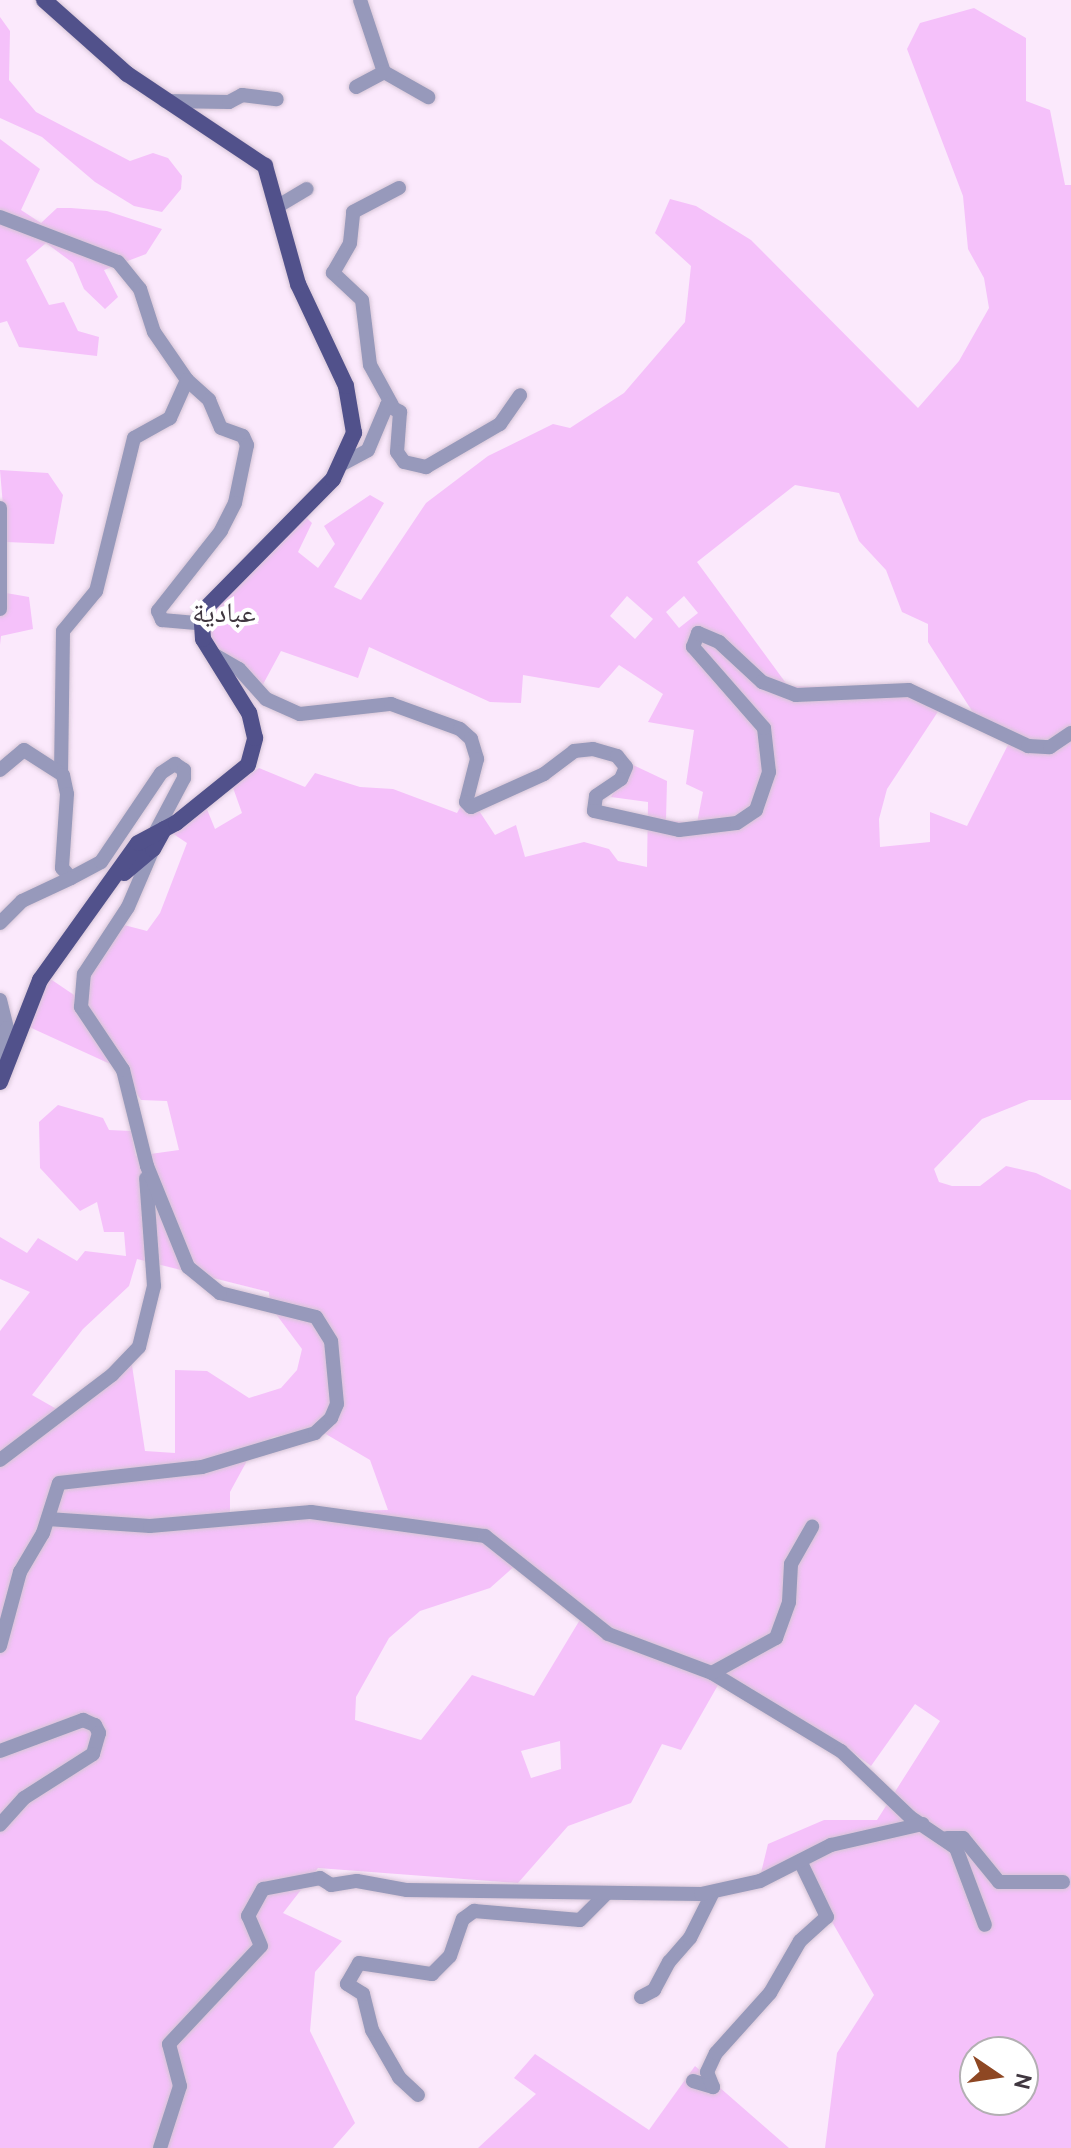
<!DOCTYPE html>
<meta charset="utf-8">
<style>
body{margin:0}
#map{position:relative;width:1071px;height:2148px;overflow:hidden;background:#fbe9fc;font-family:Overpass,"Noto Naskh Arabic",sans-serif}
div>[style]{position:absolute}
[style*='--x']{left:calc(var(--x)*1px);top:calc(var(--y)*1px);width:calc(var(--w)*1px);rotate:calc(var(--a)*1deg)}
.green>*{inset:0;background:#f5c1fa}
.roads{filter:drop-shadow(0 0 2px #d6c5d6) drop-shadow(0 0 2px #d6c5d6)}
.minor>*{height:14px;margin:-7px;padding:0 7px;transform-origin:7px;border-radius:7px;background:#9799bb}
.major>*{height:16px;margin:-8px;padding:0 8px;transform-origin:8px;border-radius:8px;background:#51518b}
span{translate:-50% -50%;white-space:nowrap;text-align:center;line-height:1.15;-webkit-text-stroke:8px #fff;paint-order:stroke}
.quarter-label{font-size:28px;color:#403740}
.north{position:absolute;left:959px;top:2036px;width:80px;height:80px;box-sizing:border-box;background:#fff;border:2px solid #b3afb3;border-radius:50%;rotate:103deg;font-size:22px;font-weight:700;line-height:32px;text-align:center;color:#403740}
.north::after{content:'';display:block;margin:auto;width:28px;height:36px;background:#8e4723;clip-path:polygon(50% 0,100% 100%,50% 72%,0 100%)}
</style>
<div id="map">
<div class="green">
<div style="clip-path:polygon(evenodd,974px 8px,1026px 38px,1026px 101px,1050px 110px,1065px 185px,1071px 185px,1071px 1100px,1029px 1100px,982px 1119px,934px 1169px,939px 1182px,952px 1186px,980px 1186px,1006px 1166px,1036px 1173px,1071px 1190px,1071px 2148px,825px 2148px,837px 2053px,874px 1995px,801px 1868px,760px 1877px,768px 1844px,824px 1820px,877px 1820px,940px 1721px,915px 1704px,871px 1766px,839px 1742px,722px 1678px,681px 1750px,662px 1744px,631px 1803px,568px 1826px,518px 1883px,318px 1868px,283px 1913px,342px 1941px,315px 1972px,310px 2031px,355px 2123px,333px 2148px,0 2148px,0 1331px,30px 1292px,0 1279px,0 1237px,27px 1253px,38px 1238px,77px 1261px,85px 1251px,126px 1256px,124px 1232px,104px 1232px,97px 1202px,80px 1211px,40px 1168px,39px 1122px,58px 1105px,103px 1118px,109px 1130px,131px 1131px,136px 1156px,179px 1150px,167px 1101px,141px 1100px,119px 1068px,27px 1026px,49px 978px,74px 995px,97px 954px,124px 925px,147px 931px,160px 913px,187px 843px,166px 829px,202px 797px,215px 829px,242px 813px,232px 785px,259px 768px,305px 787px,315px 773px,360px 787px,393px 789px,457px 813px,468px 794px,495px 835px,516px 825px,525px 857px,584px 842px,609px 849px,618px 861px,647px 867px,648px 802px,611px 797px,631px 764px,667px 781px,666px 820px,697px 823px,703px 792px,686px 784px,694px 730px,648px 722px,663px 694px,619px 665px,599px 688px,523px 675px,521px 703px,490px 702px,369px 647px,358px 678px,281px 651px,261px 688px,215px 646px,202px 620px,300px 511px,312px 523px,298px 552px,318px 568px,335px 544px,324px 526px,370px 495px,384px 503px,334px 587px,361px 600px,426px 503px,488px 456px,553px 424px,570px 428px,624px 393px,685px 322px,691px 266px,655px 233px,670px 199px,696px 206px,751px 240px,918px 408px,959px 361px,989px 308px,984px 278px,968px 249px,963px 196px,907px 49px,920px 23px,974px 8px,795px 485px,839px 493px,859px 541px,886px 570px,902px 612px,928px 624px,928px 642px,979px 722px,1011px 739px,967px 826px,930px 812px,930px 842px,880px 847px,879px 819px,887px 789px,945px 701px,886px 688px,788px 686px,697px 562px,795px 485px,974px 8px,627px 596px,653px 619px,635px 639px,610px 616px,627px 596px,974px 8px,684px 596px,698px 613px,679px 628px,666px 612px,684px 596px,974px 8px,137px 1259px,269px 1292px,270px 1306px,302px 1349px,297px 1370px,281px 1388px,249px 1398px,207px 1371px,175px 1370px,175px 1453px,145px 1451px,131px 1359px,67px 1415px,32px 1395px,83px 1329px,129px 1286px,137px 1259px,974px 8px,319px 1430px,370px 1460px,388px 1510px,230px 1514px,230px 1492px,249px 1457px,273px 1437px,319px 1430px,974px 8px,517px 1564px,581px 1618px,534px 1696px,472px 1675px,421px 1740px,355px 1720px,356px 1697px,389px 1638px,420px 1611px,490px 1588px,517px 1564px,974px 8px,560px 1741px,561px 1769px,531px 1778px,521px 1751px,560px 1741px,974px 8px,975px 2052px,1023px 2052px,1023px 2100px,975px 2100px,975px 2052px)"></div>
<div style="clip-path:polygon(0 17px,10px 31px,9px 80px,36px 112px,130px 161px,153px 153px,168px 158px,182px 176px,181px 189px,162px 212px,134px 206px,95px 182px,42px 137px,0 118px)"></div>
<div style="clip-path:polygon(0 139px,40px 169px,21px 210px,41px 223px,57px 208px,71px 208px,107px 211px,162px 229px,146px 254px,104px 270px,118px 297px,105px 309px,84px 289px,73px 263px,46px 243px,26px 260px,49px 305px,64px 302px,78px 331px,99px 337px,97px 356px,19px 347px,7px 321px,0 323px)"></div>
<div style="clip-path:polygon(0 470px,48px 473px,63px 495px,54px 544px,6px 542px)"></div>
<div style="clip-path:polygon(6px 593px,29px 597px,33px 629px,1px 636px,0 645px,0 602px)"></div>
<div style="clip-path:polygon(535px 2054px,649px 2130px,695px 2066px,789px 2148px,478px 2148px,536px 2094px,514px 2078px)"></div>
</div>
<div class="roads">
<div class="minor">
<div style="--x:360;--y:0;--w:76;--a:71.6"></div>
<div style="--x:384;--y:72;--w:51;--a:29.6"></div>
<div style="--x:356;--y:87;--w:32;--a:-28"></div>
<div style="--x:165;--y:101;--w:64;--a:0.9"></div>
<div style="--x:229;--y:102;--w:15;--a:-28"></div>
<div style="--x:242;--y:95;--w:35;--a:7"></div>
<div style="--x:280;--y:205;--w:31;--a:-31"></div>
<div style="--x:0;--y:217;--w:126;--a:20.9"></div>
<div style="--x:118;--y:262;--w:35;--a:51"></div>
<div style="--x:140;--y:289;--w:45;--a:72"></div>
<div style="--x:154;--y:332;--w:58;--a:55.5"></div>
<div style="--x:187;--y:380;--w:42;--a:114.1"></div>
<div style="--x:170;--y:418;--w:41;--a:150.9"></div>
<div style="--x:134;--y:438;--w:158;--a:103.9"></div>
<div style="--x:96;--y:591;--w:52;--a:129.5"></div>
<div style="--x:63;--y:631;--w:141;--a:90.8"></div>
<div style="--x:187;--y:380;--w:30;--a:42"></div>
<div style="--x:209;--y:400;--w:30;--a:67"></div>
<div style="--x:221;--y:428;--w:23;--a:20"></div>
<div style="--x:243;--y:436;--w:10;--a:66"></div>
<div style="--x:247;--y:445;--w:59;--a:101.7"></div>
<div style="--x:235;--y:503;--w:31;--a:117"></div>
<div style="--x:221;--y:531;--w:102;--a:128.2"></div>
<div style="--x:158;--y:611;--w:10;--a:66"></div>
<div style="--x:162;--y:620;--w:37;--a:5"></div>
<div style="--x:392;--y:405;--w:46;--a:-118.8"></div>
<div style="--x:370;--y:365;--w:65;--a:-97"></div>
<div style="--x:362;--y:300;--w:40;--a:-137"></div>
<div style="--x:333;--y:273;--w:34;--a:-60"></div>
<div style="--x:350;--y:243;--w:31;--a:-84"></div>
<div style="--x:353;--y:212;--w:52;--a:-27.6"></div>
<div style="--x:344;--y:463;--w:27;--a:-28"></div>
<div style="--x:368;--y:450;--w:49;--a:-67.1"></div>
<div style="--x:387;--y:405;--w:15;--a:28"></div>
<div style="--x:400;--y:412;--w:40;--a:94.3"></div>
<div style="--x:397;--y:452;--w:12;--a:55"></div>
<div style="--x:404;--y:462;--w:23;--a:13"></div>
<div style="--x:426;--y:467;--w:86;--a:-30.2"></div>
<div style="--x:500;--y:424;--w:35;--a:-55"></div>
<div style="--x:0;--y:508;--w:101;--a:90"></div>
<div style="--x:213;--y:654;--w:30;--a:30"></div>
<div style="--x:239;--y:669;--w:40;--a:48"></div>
<div style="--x:266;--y:699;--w:37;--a:24"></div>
<div style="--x:300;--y:714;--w:92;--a:-6.3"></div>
<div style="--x:391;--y:704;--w:73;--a:19.9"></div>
<div style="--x:460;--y:729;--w:15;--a:42"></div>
<div style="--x:471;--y:739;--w:21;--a:73"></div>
<div style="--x:477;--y:759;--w:44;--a:104.3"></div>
<div style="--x:466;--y:802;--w:7;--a:45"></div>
<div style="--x:471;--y:807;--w:80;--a:-24.3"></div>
<div style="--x:544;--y:774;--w:38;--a:-37"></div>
<div style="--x:574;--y:751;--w:19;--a:-6"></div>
<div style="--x:593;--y:749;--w:25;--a:16"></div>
<div style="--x:617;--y:756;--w:14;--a:51"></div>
<div style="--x:626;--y:767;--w:13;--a:113"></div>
<div style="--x:621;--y:779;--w:30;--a:146"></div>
<div style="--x:596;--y:796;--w:15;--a:98"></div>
<div style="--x:594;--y:811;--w:87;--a:12.6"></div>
<div style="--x:679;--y:830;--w:58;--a:-6.9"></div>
<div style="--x:737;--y:823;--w:23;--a:-34"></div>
<div style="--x:756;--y:810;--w:40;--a:-71.1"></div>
<div style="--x:769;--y:772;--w:44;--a:-96.5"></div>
<div style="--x:764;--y:728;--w:108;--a:-131.2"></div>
<div style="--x:693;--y:647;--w:15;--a:-70"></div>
<div style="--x:698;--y:633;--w:23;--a:23"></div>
<div style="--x:719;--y:642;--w:59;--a:42.9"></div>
<div style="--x:762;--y:682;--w:36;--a:21"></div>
<div style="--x:796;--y:695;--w:113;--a:-2.5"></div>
<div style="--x:909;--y:690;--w:132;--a:25.2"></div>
<div style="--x:1028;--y:746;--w:22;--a:3"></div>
<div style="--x:1050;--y:747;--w:25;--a:-34"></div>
<div style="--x:0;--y:770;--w:31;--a:-40"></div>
<div style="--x:24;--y:750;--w:46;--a:32.7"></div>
<div style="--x:63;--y:775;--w:19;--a:78"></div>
<div style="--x:67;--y:794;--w:74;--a:93.9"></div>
<div style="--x:62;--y:868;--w:13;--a:48"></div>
<div style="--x:71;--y:878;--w:34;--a:-28"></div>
<div style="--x:101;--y:862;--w:107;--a:-56"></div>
<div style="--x:161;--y:773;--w:17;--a:-33"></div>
<div style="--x:175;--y:764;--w:11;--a:34"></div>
<div style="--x:184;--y:770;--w:8;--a:90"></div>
<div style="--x:184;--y:778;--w:60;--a:117.8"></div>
<div style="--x:0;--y:923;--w:31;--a:-45"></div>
<div style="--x:22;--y:901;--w:54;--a:-25.1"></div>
<div style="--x:0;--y:1000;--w:29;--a:76"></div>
<div style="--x:7;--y:1028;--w:27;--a:105"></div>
<div style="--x:0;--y:1460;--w:141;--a:-37.2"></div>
<div style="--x:112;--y:1375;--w:39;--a:-46"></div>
<div style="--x:139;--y:1347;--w:63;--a:-76.2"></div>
<div style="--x:154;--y:1286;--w:108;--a:-94.2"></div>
<div style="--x:48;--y:1519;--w:102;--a:3.9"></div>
<div style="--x:150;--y:1526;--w:162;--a:-5"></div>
<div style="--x:311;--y:1512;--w:176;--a:7.9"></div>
<div style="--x:485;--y:1536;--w:157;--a:38.5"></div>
<div style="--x:608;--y:1634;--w:111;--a:20.6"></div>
<div style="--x:712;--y:1673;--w:151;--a:31.2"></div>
<div style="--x:841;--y:1751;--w:95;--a:43.7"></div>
<div style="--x:910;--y:1817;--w:55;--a:34"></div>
<div style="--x:956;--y:1848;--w:82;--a:69.4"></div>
<div style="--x:0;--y:1646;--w:77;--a:-74.9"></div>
<div style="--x:20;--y:1572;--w:45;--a:-59.5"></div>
<div style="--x:43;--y:1533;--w:52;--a:-72.3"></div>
<div style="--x:59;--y:1483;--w:144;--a:-6.4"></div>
<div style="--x:202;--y:1467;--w:118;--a:-16.7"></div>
<div style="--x:315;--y:1433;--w:22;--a:-43"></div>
<div style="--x:331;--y:1418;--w:15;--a:-67"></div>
<div style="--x:337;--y:1404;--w:63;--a:-95.4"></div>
<div style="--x:331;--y:1341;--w:28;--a:-122"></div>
<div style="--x:316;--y:1317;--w:99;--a:-166"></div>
<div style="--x:220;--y:1293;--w:41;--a:-140.9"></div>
<div style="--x:188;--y:1267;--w:109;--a:-112.1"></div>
<div style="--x:147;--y:1166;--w:99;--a:-104"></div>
<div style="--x:123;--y:1070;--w:76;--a:-123.7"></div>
<div style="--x:81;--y:1007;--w:33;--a:-85"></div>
<div style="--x:84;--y:974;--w:80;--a:-56.7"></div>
<div style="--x:128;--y:907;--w:63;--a:-66.7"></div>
<div style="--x:712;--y:1673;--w:73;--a:-28.7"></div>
<div style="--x:776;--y:1638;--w:38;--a:-70"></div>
<div style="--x:789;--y:1602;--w:38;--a:-87"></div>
<div style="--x:791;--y:1564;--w:43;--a:-60.4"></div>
<div style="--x:0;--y:1751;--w:89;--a:-20.5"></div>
<div style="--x:83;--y:1720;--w:13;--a:23"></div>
<div style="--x:95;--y:1725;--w:9;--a:63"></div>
<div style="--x:99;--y:1733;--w:22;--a:106"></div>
<div style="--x:93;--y:1754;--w:82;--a:147.5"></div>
<div style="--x:24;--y:1798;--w:36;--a:132"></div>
<div style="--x:947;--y:1838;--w:16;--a:0"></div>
<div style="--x:963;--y:1838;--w:57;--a:50.7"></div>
<div style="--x:999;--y:1882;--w:64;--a:0"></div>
<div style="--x:641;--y:1997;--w:15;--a:-28"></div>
<div style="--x:654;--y:1990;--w:32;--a:-62"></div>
<div style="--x:669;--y:1962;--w:32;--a:-49"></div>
<div style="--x:690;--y:1938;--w:51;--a:-63.4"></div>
<div style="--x:693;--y:2081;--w:21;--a:17"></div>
<div style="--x:713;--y:2087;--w:16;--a:-112"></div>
<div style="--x:707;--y:2072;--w:21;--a:-65"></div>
<div style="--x:716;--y:2053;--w:81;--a:-48"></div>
<div style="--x:770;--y:1993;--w:60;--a:-60"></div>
<div style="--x:800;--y:1941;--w:36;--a:-42"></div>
<div style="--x:827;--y:1917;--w:62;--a:-115.7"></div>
<div style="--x:418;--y:2095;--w:26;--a:-137"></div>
<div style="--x:399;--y:2077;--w:54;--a:-119.9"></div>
<div style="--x:372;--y:2030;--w:37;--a:-104"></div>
<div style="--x:363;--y:1994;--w:19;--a:-148"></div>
<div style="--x:347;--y:1984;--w:24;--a:-60"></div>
<div style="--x:359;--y:1963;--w:74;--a:8.6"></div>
<div style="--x:432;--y:1974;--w:25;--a:-45"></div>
<div style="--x:450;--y:1956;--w:39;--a:-71"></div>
<div style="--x:463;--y:1919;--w:14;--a:-36"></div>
<div style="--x:474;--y:1911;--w:106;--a:4.9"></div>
<div style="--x:580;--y:1920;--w:38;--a:-45"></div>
<div style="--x:160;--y:2148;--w:65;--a:-72.1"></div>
<div style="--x:180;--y:2086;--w:43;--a:-104.7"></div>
<div style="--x:169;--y:2044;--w:134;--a:-46.8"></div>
<div style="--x:261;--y:1946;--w:33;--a:-113"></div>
<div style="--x:248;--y:1916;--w:31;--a:-61"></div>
<div style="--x:263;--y:1889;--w:58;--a:-10.9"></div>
<div style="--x:320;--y:1878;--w:13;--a:32"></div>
<div style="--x:331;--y:1885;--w:26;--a:-9"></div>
<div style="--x:357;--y:1881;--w:51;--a:10.2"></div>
<div style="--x:407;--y:1890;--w:294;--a:0.8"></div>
<div style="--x:701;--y:1894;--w:60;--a:-12.4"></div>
<div style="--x:760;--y:1881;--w:80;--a:-26.9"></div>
<div style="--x:831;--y:1845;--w:94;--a:-12.9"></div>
</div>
<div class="major">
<div style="--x:124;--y:873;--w:38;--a:-40"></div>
<div style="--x:153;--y:849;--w:23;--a:-61"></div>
<div style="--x:0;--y:1082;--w:110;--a:-68.6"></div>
<div style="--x:40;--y:980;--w:168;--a:-54.4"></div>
<div style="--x:138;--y:843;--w:43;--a:-27.8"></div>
<div style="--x:176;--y:823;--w:92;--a:-38.9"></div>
<div style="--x:248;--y:765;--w:28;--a:-75"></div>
<div style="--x:255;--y:738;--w:26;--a:-103"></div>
<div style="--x:249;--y:713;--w:87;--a:-121.9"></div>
<div style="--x:203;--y:639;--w:26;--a:-94"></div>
<div style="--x:201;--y:613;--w:188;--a:-45.4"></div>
<div style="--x:333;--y:479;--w:51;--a:-65.5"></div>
<div style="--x:354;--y:433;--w:48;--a:-99.7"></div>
<div style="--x:346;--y:386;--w:113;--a:-115.2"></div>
<div style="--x:298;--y:284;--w:123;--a:-105.6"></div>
<div style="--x:265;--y:166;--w:166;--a:-146.3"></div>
<div style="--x:127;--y:74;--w:111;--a:-138.3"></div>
</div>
</div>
<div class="quarter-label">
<span style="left:224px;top:615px">عبادية</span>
</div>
<div class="north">N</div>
</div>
